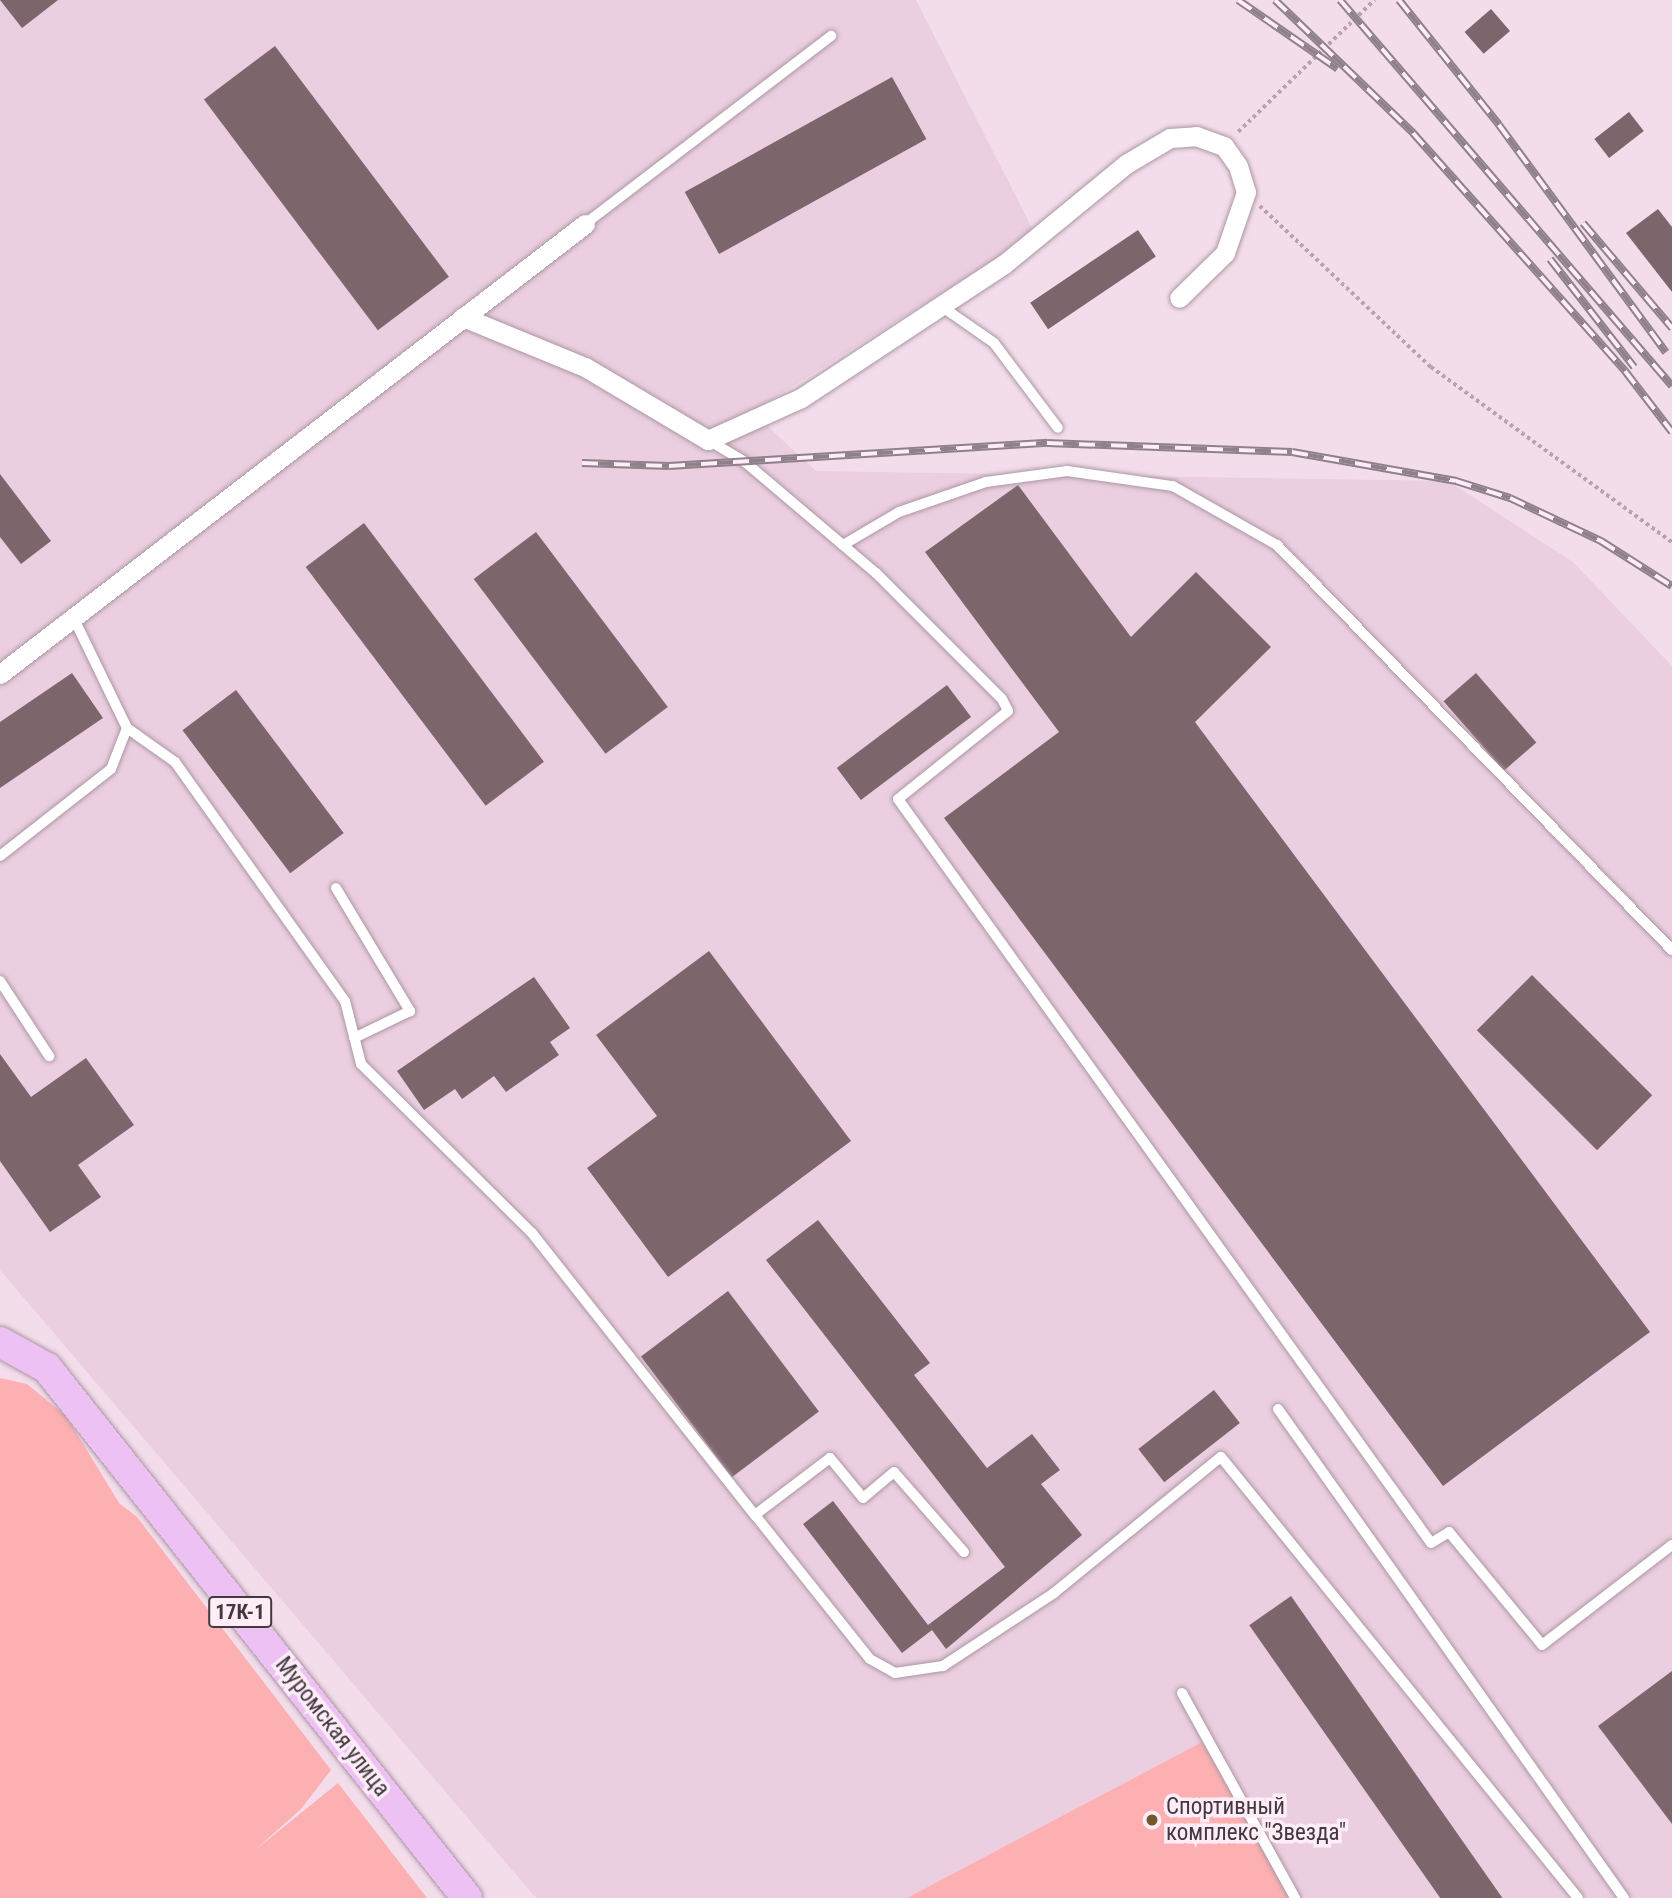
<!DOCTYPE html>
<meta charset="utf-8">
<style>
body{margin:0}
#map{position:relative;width:1672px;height:1898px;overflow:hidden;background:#f3ddeb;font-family:"Roboto Condensed",sans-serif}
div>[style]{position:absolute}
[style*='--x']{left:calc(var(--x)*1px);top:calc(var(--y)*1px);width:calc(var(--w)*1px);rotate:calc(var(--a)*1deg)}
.built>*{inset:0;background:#ebcee0}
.green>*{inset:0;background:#fcb0b2}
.building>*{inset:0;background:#7c666c;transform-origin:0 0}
.path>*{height:3.5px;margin-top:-1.75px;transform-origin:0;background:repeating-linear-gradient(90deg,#b5a4af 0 3.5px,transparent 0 7px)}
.roads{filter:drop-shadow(0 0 2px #ab97a3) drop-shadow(0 0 2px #ab97a3)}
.lane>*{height:10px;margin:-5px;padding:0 5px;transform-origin:5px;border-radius:5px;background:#fff}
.street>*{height:19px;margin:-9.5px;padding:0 9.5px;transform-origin:9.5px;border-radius:9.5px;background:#fff}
.primary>*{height:30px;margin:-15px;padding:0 15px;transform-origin:15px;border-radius:15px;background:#edc1f4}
.rail>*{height:8px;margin-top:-4px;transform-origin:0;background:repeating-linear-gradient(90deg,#feecf7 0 16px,#8f818a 0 32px);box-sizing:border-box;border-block:2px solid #8f818a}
.dots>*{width:19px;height:19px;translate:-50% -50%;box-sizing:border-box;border:4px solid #feecf7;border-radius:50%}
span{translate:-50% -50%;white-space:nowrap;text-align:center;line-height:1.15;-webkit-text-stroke:7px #feecf7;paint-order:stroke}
.shield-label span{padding:2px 5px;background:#feecf7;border:2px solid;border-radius:5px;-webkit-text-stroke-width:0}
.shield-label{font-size:21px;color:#41393e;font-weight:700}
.street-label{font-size:23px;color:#41393e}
.poi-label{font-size:23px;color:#41393e}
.left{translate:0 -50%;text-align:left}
</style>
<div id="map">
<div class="built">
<div style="clip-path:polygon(0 0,916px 0,1035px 234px,752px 412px,816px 471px,1448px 481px,1573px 562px,1672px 666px,1672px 1898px,1295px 1898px,1202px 1742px,907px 1898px,536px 1898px,0 1270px)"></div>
</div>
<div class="green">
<div style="clip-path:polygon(0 1378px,27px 1384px,66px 1416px,119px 1503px,137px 1517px,331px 1770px,301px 1809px,254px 1851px,338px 1783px,427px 1898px,0 1898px)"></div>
<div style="clip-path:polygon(1202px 1742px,1295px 1898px,907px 1898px)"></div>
</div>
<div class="building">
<div style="clip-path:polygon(0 0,58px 0,22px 28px)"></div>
<div style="left:1491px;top:9px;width:29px;height:35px;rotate:49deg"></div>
<div style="left:275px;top:46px;width:289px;height:89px;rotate:53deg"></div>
<div style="left:892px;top:77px;width:71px;height:237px;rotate:61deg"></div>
<div style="left:1629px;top:112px;width:24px;height:44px;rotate:52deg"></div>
<div style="clip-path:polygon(1658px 209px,1672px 227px,1672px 292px,1626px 233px)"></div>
<div style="left:1138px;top:230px;width:32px;height:130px;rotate:56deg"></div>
<div style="clip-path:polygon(0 474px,51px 541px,21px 564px,0 537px)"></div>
<div style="clip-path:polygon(1018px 485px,1131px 637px,1196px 572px,1271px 647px,1195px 722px,1650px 1332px,1443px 1486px,944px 818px,1059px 732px,925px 552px)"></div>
<div style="left:364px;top:523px;width:299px;height:73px;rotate:53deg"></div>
<div style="left:536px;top:532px;width:219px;height:78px;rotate:53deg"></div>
<div style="clip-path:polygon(72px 673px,103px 718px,0 788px,0 722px)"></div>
<div style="left:1476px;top:673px;width:92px;height:43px;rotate:49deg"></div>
<div style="left:947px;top:685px;width:40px;height:138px;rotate:53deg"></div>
<div style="left:236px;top:690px;width:179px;height:67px;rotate:53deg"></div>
<div style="clip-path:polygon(709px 951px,851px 1141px,668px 1277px,587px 1168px,657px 1116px,596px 1035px)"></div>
<div style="left:1532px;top:975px;width:170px;height:78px;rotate:45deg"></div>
<div style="clip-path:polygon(534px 977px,570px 1028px,550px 1042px,559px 1055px,506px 1092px,494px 1076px,462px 1099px,455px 1089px,424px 1110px,397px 1071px)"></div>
<div style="clip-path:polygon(0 1054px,31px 1097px,86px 1058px,134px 1125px,78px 1165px,101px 1197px,50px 1232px,0 1161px)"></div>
<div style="clip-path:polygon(818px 1220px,930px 1363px,914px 1375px,987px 1468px,1032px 1434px,1060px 1470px,1041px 1484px,1082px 1535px,946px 1649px,932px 1630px,902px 1653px,803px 1524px,833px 1501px,928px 1625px,1005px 1567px,766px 1260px)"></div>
<div style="left:728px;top:1291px;width:151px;height:109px;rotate:53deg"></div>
<div style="left:1214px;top:1390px;width:42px;height:96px;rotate:52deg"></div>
<div style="left:1291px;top:1596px;width:369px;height:51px;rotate:55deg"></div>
<div style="clip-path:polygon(1672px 1671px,1672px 1824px,1598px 1726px)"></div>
</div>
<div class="path">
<div style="--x:1238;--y:132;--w:190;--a:-44.1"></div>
<div style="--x:1260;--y:206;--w:235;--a:43.3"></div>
<div style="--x:1431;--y:367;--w:298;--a:36"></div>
</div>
<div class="roads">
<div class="lane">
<div style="--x:585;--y:224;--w:310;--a:-37.4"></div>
<div style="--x:941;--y:306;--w:65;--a:34.9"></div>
<div style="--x:994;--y:343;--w:106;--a:53"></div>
<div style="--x:710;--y:441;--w:41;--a:31"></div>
<div style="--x:745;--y:462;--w:172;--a:40.3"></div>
<div style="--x:876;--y:573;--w:178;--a:45"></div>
<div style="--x:1002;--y:699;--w:13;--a:63"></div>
<div style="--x:1008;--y:711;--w:141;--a:141.3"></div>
<div style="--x:898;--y:799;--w:915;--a:54.38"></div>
<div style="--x:1431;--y:1543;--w:21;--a:-31"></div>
<div style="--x:1449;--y:1532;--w:146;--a:50.5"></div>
<div style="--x:1542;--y:1645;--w:164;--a:-37.6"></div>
<div style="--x:843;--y:545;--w:65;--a:-30.5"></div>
<div style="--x:899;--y:512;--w:92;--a:-19"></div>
<div style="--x:986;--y:482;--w:82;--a:-7.7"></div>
<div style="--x:1067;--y:471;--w:107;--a:8.1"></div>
<div style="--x:1173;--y:486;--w:120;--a:29.6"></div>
<div style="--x:1277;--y:545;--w:566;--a:45.72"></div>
<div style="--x:127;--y:728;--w:59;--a:35.3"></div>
<div style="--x:175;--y:762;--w:293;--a:54.6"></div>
<div style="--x:345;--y:1001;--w:65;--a:75.7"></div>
<div style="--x:361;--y:1064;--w:240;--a:44.7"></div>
<div style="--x:532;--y:1233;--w:360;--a:51.7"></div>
<div style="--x:0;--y:856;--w:141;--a:-38.1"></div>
<div style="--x:111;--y:769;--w:44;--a:-68.7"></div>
<div style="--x:127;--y:728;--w:123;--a:-115.9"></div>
<div style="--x:336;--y:888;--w:144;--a:59"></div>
<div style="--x:410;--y:1011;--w:62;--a:154.3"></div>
<div style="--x:0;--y:981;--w:90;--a:56.8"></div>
<div style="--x:1278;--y:1409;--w:599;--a:54.72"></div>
<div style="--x:964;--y:1552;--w:106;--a:-131.2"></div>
<div style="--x:894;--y:1472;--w:40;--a:140"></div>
<div style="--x:863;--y:1498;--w:52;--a:-129.5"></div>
<div style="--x:830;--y:1458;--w:94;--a:142.8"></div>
<div style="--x:755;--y:1515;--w:184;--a:51.4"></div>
<div style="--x:870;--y:1659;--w:29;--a:29"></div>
<div style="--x:895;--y:1673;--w:49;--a:-8.3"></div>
<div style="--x:943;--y:1666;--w:133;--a:-33.3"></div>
<div style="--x:1054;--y:1593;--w:215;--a:-39.2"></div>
<div style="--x:1221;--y:1457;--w:567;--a:51.01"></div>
<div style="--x:1182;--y:1693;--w:234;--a:61.1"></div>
</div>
<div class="street">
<div style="--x:463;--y:317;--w:132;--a:22.3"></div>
<div style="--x:585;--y:367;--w:143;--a:30.7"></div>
<div style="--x:708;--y:440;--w:102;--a:-24.3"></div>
<div style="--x:801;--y:398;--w:242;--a:-33.4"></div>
<div style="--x:1003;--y:265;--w:159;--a:-39.4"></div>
<div style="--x:1126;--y:164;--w:51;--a:-30.6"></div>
<div style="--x:1170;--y:138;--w:26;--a:-4"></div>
<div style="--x:1196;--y:136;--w:30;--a:20"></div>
<div style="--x:1224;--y:146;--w:24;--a:55"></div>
<div style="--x:1238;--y:166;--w:27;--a:73"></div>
<div style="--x:1246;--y:192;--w:65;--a:109"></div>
<div style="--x:1225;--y:253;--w:64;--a:135.6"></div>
<div style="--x:0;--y:674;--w:738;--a:-37.57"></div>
</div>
<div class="primary">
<div style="--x:0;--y:1342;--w:54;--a:29"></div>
<div style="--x:47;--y:1368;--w:676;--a:51.6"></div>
</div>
</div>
<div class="rail">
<div style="--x:1238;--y:0;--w:121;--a:34.6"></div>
<div style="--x:1275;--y:0;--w:192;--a:43.9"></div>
<div style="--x:1413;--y:133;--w:319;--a:48.3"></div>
<div style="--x:1625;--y:371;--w:77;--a:52.4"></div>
<div style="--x:1340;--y:0;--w:509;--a:49.3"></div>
<div style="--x:1399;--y:0;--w:160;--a:51.3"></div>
<div style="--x:1499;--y:125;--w:282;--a:53.7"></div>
<div style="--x:1583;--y:223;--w:138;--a:49.7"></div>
<div style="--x:1550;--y:259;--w:137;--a:52.1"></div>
<div style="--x:582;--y:463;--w:87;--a:2"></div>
<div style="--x:669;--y:466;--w:379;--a:-3.5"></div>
<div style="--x:1047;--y:443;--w:245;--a:2.1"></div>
<div style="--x:1292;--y:452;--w:167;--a:10"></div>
<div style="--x:1456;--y:481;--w:57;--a:17.5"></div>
<div style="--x:1510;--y:498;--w:101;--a:25.3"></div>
<div style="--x:1601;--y:541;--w:84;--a:32.4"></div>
</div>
<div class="dots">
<div style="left:1152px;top:1820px;background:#76562c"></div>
</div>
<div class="shield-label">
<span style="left:240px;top:1612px">17К-1</span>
</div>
<div class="street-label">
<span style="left:332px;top:1727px;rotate:52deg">Муромская улица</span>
</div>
<div class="poi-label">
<span class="left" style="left:1166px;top:1820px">Спортивный<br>комплекс "Звезда"</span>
</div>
</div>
